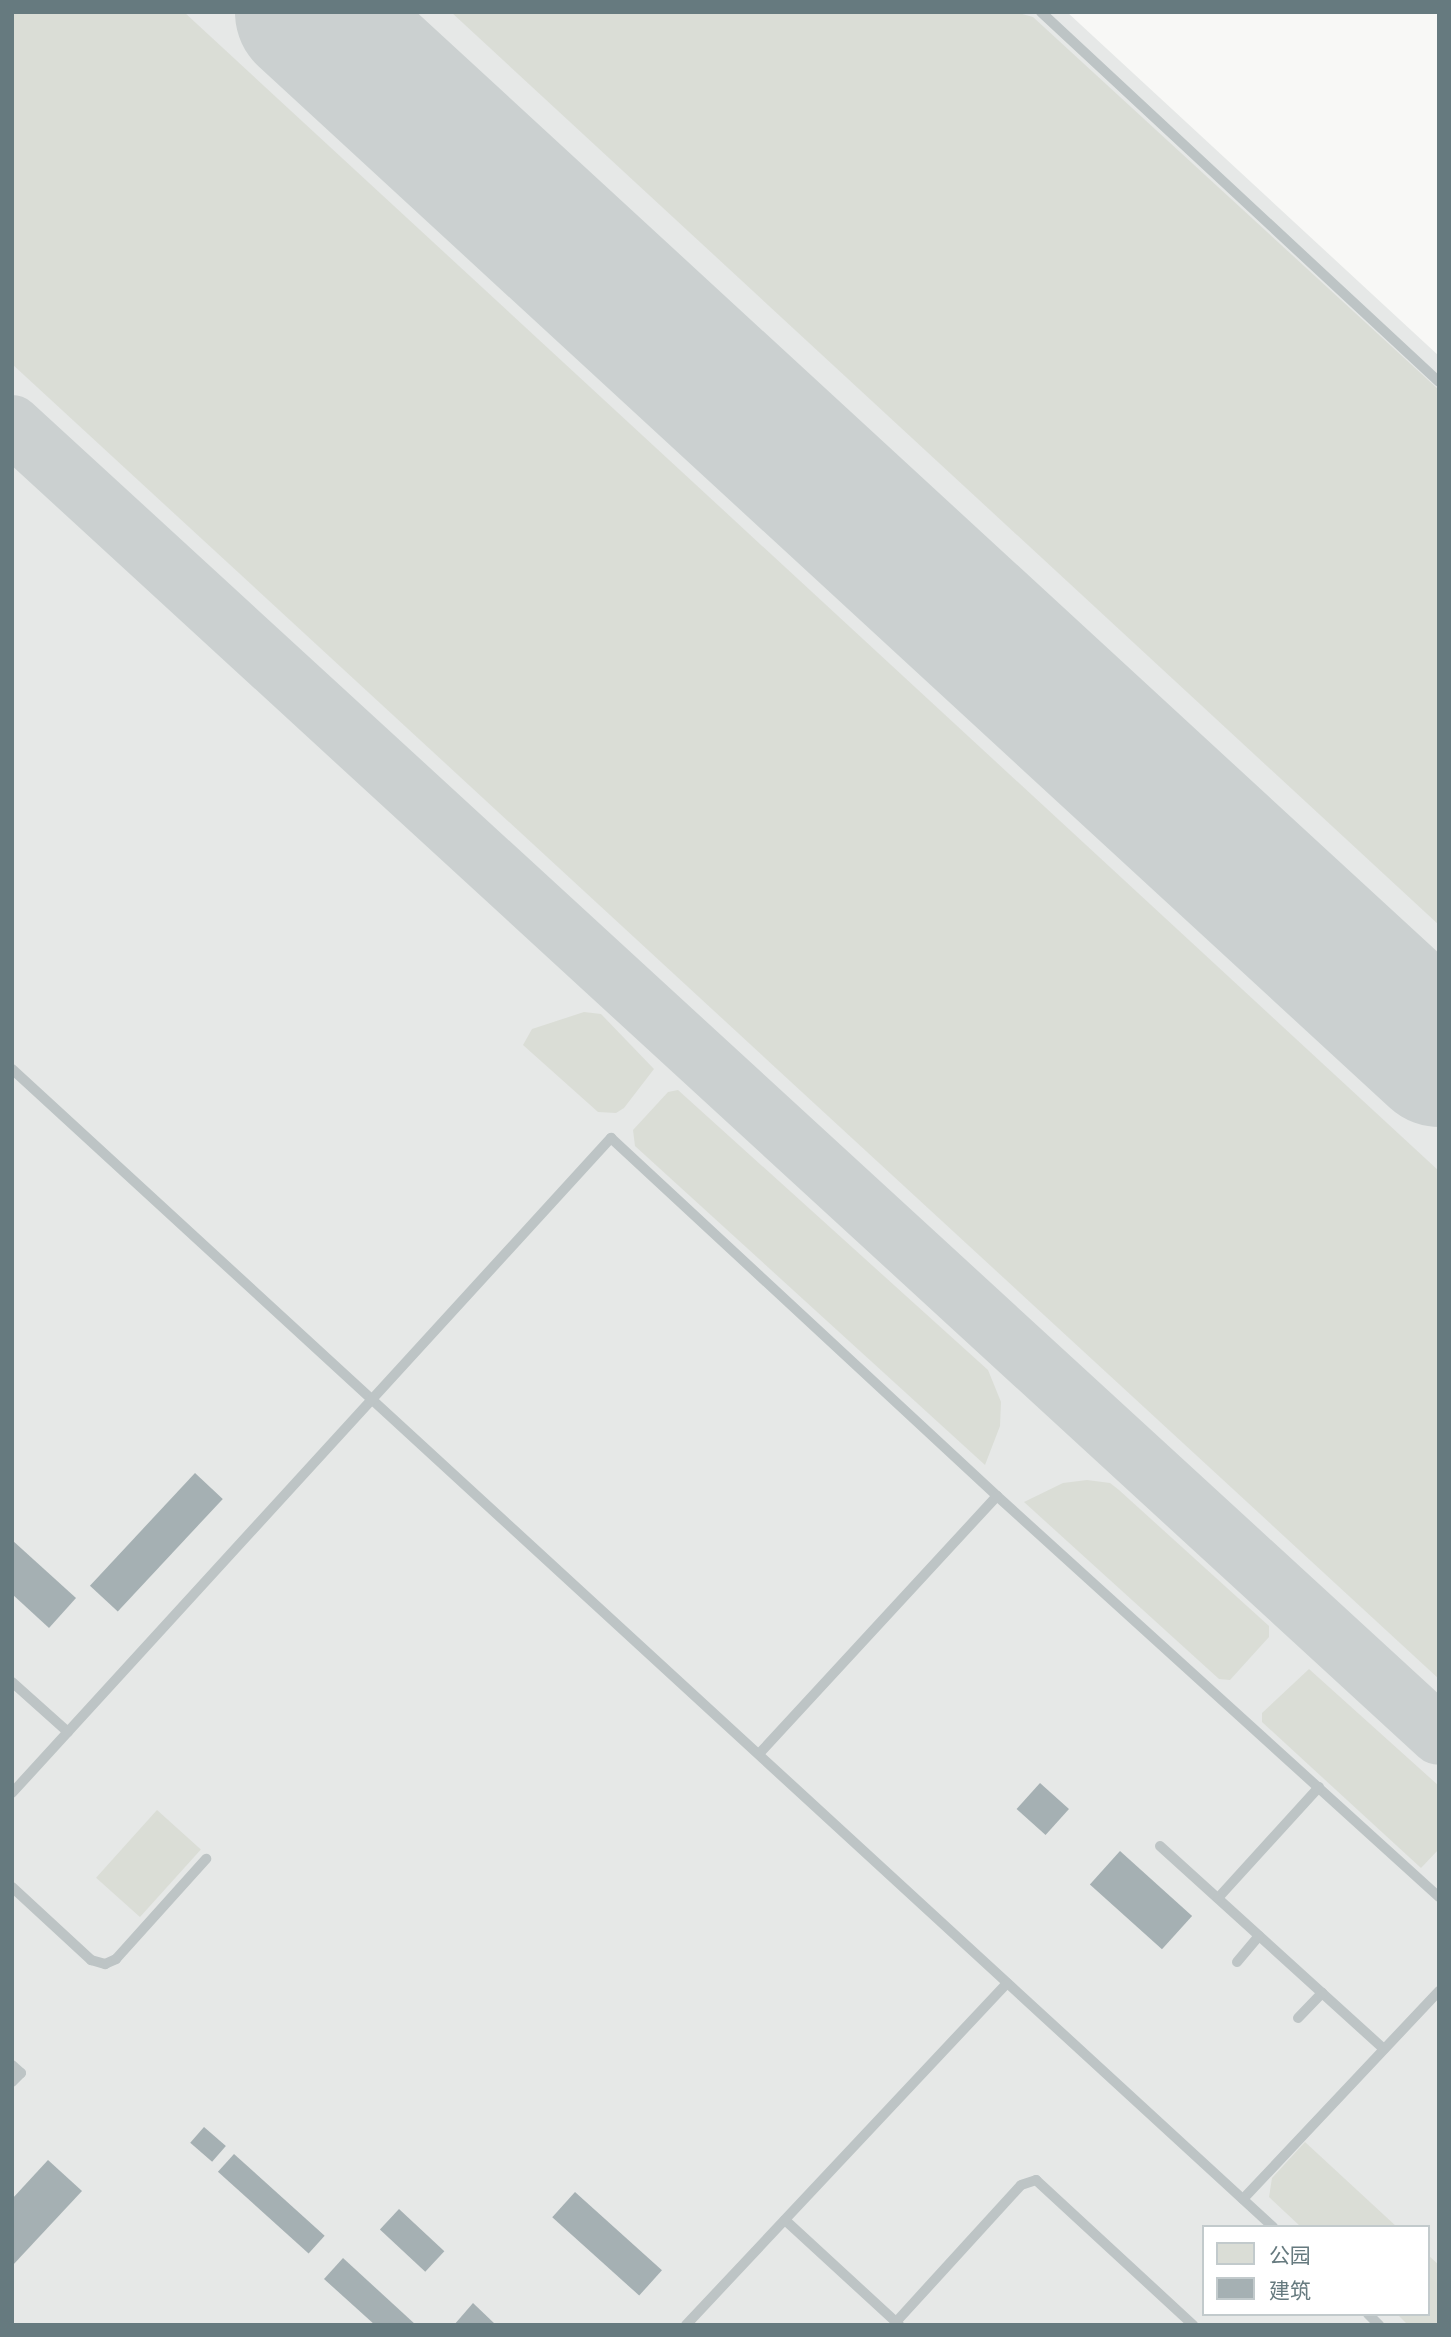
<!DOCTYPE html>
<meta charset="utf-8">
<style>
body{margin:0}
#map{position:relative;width:1451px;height:2337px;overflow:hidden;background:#f8f8f6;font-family:Signika,"Noto Sans SC",sans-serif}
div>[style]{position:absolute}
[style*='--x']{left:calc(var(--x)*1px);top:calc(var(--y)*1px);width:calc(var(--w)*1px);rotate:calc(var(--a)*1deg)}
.built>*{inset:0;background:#e6e8e7}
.green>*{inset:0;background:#daddd6;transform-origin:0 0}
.taxiway>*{height:60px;margin:-30px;padding:0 30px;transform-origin:30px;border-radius:30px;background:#cbd0d0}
.runway>*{height:147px;margin:-73.5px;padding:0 73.5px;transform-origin:73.5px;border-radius:73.5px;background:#cbd0d0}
.building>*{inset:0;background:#a5b0b3;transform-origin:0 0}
.lane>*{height:10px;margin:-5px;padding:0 5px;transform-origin:5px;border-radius:5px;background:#bdc4c5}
span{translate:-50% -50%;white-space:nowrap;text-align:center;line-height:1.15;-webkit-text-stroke:7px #fff;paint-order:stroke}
.frame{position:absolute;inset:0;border:14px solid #667a7f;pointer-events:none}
.legend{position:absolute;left:1202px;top:2225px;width:228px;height:91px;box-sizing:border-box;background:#fff;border:2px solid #c2cacc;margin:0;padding:9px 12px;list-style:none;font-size:21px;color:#667a7f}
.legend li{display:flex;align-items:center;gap:14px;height:35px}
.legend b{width:35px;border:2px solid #c2cacc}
</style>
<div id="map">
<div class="built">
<div style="clip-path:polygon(evenodd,12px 12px,1067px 12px,1439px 356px,1439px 2325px,12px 2325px,12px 12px,1204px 2227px,1428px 2227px,1428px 2314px,1204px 2314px,1204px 2227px)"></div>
</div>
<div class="green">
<div style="clip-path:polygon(12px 12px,184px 12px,1439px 1171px,1439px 1679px,12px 364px)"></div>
<div style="clip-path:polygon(451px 12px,1015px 12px,1033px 17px,1439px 390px,1439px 925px)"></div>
<div style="clip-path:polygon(584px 1012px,601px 1014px,654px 1069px,624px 1108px,616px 1113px,598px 1112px,523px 1045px,532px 1029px)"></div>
<div style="clip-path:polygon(678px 1090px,988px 1370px,1001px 1402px,1000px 1426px,985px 1465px,635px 1146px,633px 1130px,668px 1092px)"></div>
<div style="clip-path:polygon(1087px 1480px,1110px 1483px,1119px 1490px,1269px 1626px,1269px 1637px,1230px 1680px,1219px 1679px,1024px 1502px,1063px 1483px)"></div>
<div style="clip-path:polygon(1309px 1669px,1439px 1786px,1439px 1849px,1421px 1868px,1262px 1722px,1262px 1713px)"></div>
<div style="left:157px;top:1810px;width:59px;height:91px;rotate:42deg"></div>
<div style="clip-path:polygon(1305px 2142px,1397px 2227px,1301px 2227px,1269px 2197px,1272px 2178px)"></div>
<div style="clip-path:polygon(1428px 2255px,1439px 2265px,1439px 2325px,1408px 2325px,1397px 2314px,1428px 2314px)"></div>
</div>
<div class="taxiway">
<div style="--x:12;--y:425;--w:1937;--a:42.55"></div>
</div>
<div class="runway">
<div style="--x:308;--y:12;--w:1537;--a:42.63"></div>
</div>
<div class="building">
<div style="left:195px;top:1473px;width:38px;height:154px;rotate:43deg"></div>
<div style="clip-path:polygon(12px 1540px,76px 1598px,49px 1628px,12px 1594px)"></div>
<div style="left:1040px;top:1783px;width:39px;height:35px;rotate:42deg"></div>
<div style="left:1120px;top:1851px;width:97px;height:45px;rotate:42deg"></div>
<div style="left:204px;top:2127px;width:29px;height:21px;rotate:41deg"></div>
<div style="left:234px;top:2154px;width:122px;height:24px;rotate:42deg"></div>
<div style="clip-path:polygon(48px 2160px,82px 2191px,12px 2266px,12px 2199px)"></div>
<div style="left:575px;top:2192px;width:117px;height:34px;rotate:42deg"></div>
<div style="left:399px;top:2209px;width:62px;height:28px;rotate:43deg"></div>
<div style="clip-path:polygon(343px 2258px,416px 2325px,375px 2325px,324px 2279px)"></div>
<div style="clip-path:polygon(473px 2303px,496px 2325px,454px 2325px)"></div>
</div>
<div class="lane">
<div style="--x:1041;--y:12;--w:543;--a:42.91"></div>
<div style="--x:12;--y:1069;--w:1712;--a:42.56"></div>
<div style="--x:997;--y:1496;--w:597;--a:42.22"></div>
<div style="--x:12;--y:1682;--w:75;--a:41.8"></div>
<div style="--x:12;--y:1793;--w:888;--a:-47.56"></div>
<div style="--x:611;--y:1138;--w:526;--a:42.84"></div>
<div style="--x:997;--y:1496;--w:351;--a:132.7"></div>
<div style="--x:1160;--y:1846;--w:302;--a:42.2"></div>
<div style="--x:12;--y:1887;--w:108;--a:42.7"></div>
<div style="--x:91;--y:1960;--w:15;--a:16"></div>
<div style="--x:105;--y:1964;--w:12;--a:-24"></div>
<div style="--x:116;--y:1959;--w:135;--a:-48"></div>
<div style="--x:1218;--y:1898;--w:150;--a:-47.7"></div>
<div style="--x:1237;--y:1962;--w:34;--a:-50"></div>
<div style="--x:1298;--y:2018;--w:35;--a:-46"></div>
<div style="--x:12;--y:2065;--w:12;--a:42"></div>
<div style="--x:21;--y:2073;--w:13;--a:135"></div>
<div style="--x:1243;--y:2199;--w:286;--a:-46.7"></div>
<div style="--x:785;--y:2220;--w:155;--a:42.6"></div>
<div style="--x:1368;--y:2314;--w:16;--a:45"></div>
<div style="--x:896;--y:2322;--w:185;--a:-47.6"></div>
<div style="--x:1021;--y:2185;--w:16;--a:-18"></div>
<div style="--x:1036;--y:2180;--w:214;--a:42.7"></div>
<div style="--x:686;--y:2325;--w:469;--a:-46.8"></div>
</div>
<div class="frame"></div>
<ul class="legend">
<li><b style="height:19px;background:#daddd6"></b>公园</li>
<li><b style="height:19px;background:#a5b0b3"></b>建筑</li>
</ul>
</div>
